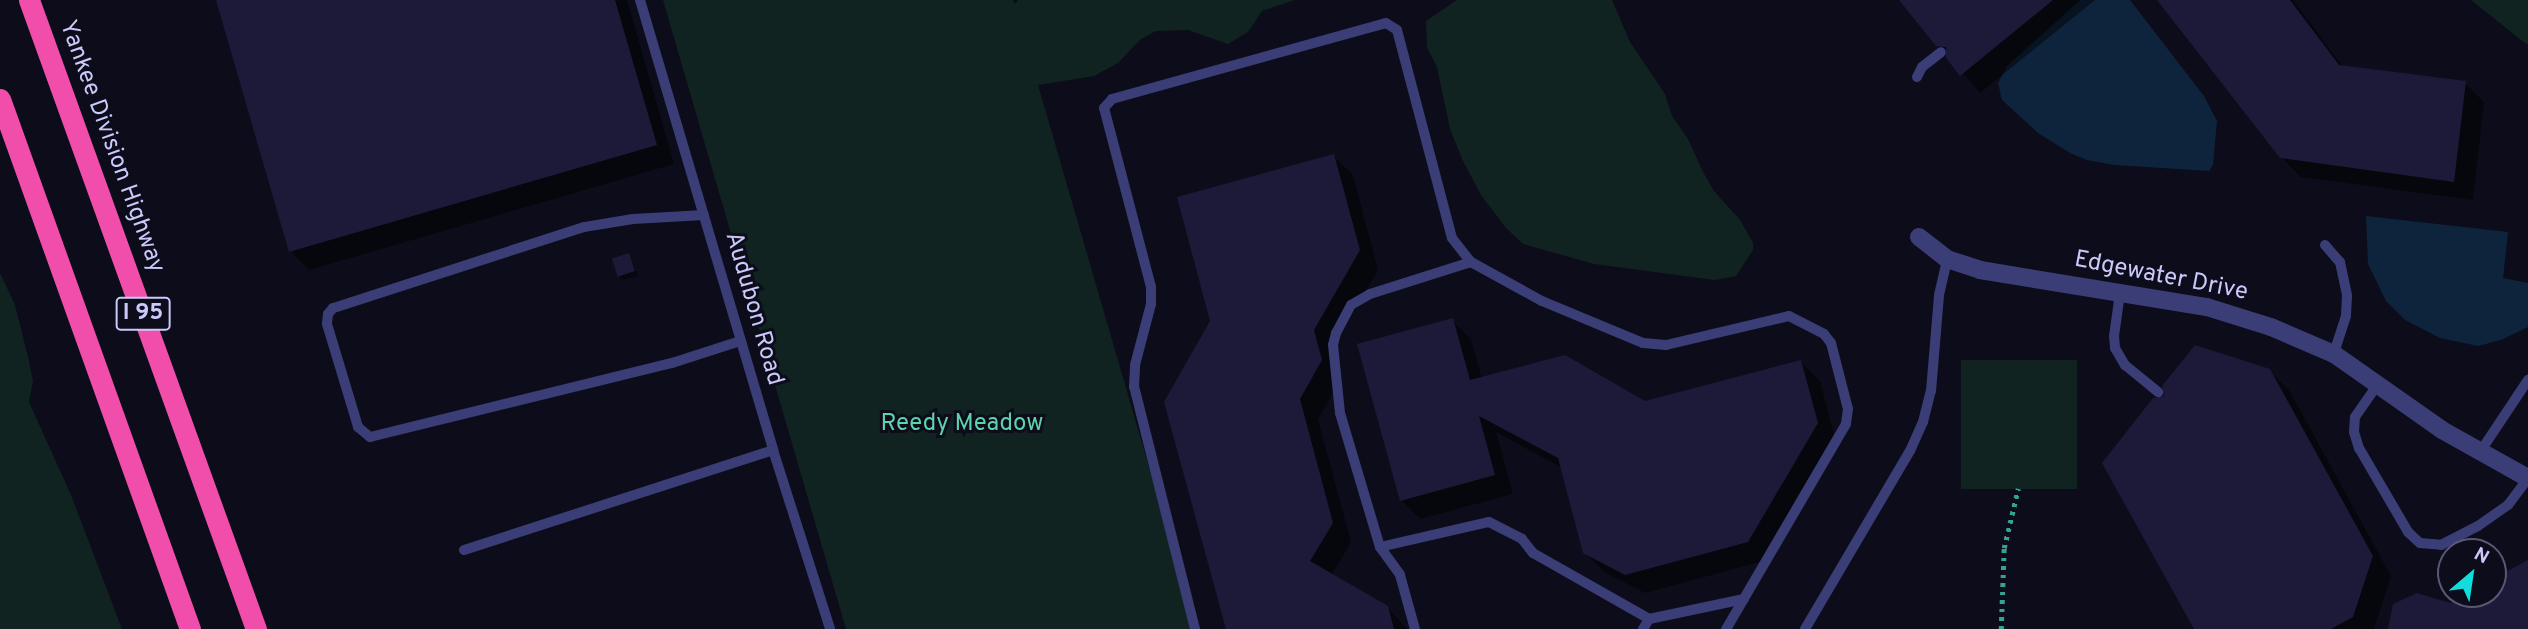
<!DOCTYPE html>
<style>
body{margin:0}
#map{position:relative;width:2528px;height:629px;overflow:hidden;background:#0d0c1a;font-family:Overpass,sans-serif}
div>[style]{position:absolute}
[style*='--x']{left:calc(var(--x)*1px);top:calc(var(--y)*1px);width:calc(var(--w)*1px);rotate:calc(var(--a)*1deg)}
.green>*{inset:0;background:#102321;transform-origin:0 0}
.water>*{inset:0;background:#0e243c}
.shadow>*{inset:0;background:#0007}
.building>*{inset:0;background:#1d1a39;transform-origin:0 0}
.path>*{height:4.5px;margin-top:-2.25px;transform-origin:0;background:repeating-linear-gradient(90deg,#35a392 0 3.5px,transparent 0 8.5px)}
.service>*{height:10px;margin:-5px;padding:0 5px;transform-origin:5px;border-radius:5px;background:#3a3d76}
.minor>*{height:18px;margin:-9px;padding:0 9px;transform-origin:9px;border-radius:9px;background:#3a3d76}
.motorway>*{height:21px;margin:-10.5px;padding:0 10.5px;transform-origin:10.5px;border-radius:10.5px;background:#f14eab}
span{translate:-50% -50%;white-space:nowrap;text-align:center;line-height:1.15;-webkit-text-stroke:6px #0d0c1a;paint-order:stroke}
.shield-label span{padding:2px 5px;background:#0d0c1a;border:2px solid;border-radius:5px;-webkit-text-stroke-width:0}
.shield-label{font-size:23px;color:#cac9fb;font-weight:700}
.street-label{font-size:24px;color:#cac9fb}
.park-label{font-size:24px;color:#5cd4ab}
.north{position:absolute;left:2437px;top:538px;width:70px;height:70px;box-sizing:border-box;background:#0d0c1a;border:2px solid #595874;border-radius:50%;rotate:29deg;font-size:19px;font-weight:700;line-height:28px;text-align:center;color:#cac9fb}
.north::after{content:'';display:block;margin:auto;width:24px;height:32px;background:#11dddf;clip-path:polygon(50% 0,100% 100%,50% 72%,0 100%)}
</style>
<div id="map">
<div class="green">
<div style="clip-path:polygon(663px 0,1013px 0,1015px 4px,1018px 0,1295px 0,1262px 11px,1248px 32px,1228px 44px,1188px 30px,1156px 31px,1141px 39px,1118px 63px,1094px 76px,1038px 85px,1196px 629px,846px 629px)"></div>
<div style="clip-path:polygon(1457px 0,1612px 0,1630px 42px,1665px 94px,1672px 116px,1688px 139px,1703px 172px,1714px 191px,1740px 220px,1753px 243px,1753px 250px,1736px 276px,1715px 280px,1594px 264px,1523px 244px,1506px 228px,1481px 195px,1463px 161px,1450px 129px,1437px 67px,1427px 47px,1426px 21px)"></div>
<div style="clip-path:polygon(2471px 0,2528px 0,2528px 45px,2521px 40px)"></div>
<div style="clip-path:polygon(0 273px,15px 305px,29px 361px,33px 381px,29px 402px,71px 495px,122px 629px,0 629px)"></div>
<div style="left:1961px;top:360px;width:116px;height:129px"></div>
</div>
<div class="water">
<div style="clip-path:polygon(2080px 0,2130px 0,2204px 96px,2217px 121px,2213px 165px,2209px 171px,2114px 165px,2087px 160px,2070px 153px,2038px 133px,2002px 100px,1998px 83px,2007px 66px)"></div>
<div style="clip-path:polygon(2366px 216px,2508px 232px,2503px 278px,2528px 283px,2528px 327px,2501px 340px,2478px 346px,2440px 338px,2405px 320px,2386px 301px,2368px 264px)"></div>
</div>
<div class="shadow">
<div style="clip-path:polygon(217px 0,627px 0,674px 164px,309px 270px,290px 251px)"></div>
<div style="clip-path:polygon(1901px 0,2095px 0,1980px 93px)"></div>
<div style="clip-path:polygon(2159px 0,2293px 0,2343px 67px,2465px 83px,2484px 102px,2473px 200px,2301px 177px,2281px 157px)"></div>
<div style="clip-path:polygon(1334px 156px,1353px 175px,1378px 270px,1332px 350px,1340px 380px,1318px 419px,1351px 542px,1331px 576px,1387px 607px,1407px 629px,1228px 629px)"></div>
<div style="clip-path:polygon(629px 255px,638px 276px,623px 280px,618px 276px)"></div>
<div style="clip-path:polygon(1452px 320px,1471px 339px,1482px 379px,1645px 403px,1801px 362px,1820px 381px,1836px 442px,1767px 560px,1645px 593px,1604px 572px,1584px 552px,1562px 468px,1496px 432px,1513px 494px,1420px 519px,1401px 500px)"></div>
<div style="clip-path:polygon(2269px 370px,2289px 390px,2391px 576px,2374px 629px,2196px 629px)"></div>
</div>
<div class="building">
<div style="clip-path:polygon(216px 0,615px 0,657px 145px,289px 252px)"></div>
<div style="clip-path:polygon(1899px 0,2053px 0,1960px 76px,1946px 58px,1946px 47px,1936px 46px)"></div>
<div style="clip-path:polygon(2157px 0,2290px 0,2339px 65px,2466px 81px,2454px 182px,2280px 158px)"></div>
<div style="clip-path:polygon(1334px 154px,1360px 250px,1314px 330px,1322px 360px,1300px 399px,1333px 523px,1310px 561px,1388px 606px,1394px 629px,1226px 629px,1164px 402px,1210px 321px,1177px 197px)"></div>
<div style="left:629px;top:253px;width:19px;height:18px;rotate:72deg"></div>
<div style="clip-path:polygon(1453px 318px,1470px 380px,1565px 355px,1645px 401px,1801px 360px,1818px 423px,1748px 542px,1625px 575px,1583px 553px,1558px 458px,1479px 416px,1495px 475px,1400px 501px,1357px 344px)"></div>
<div style="clip-path:polygon(2195px 345px,2270px 369px,2373px 556px,2353px 617px,2331px 629px,2194px 629px,2102px 463px,2153px 398px,2164px 396px,2162px 386px)"></div>
<div style="clip-path:polygon(2528px 560px,2528px 629px,2388px 629px,2393px 604px,2417px 593px,2450px 603px,2467px 594px,2493px 594px,2493px 579px)"></div>
</div>
<div class="path">
<div style="--x:2001;--y:629;--w:81;--a:-87.9"></div>
<div style="--x:2004;--y:548;--w:61;--a:-76.7"></div>
</div>
<div class="service">
<div style="--x:640;--y:0;--w:469;--a:73.5"></div>
<div style="--x:773;--y:450;--w:188;--a:72.3"></div>
<div style="--x:1917;--y:77;--w:11;--a:-63"></div>
<div style="--x:1922;--y:67;--w:24;--a:-38"></div>
<div style="--x:704;--y:215;--w:71;--a:176.8"></div>
<div style="--x:633;--y:219;--w:50;--a:170.7"></div>
<div style="--x:584;--y:227;--w:264;--a:162.1"></div>
<div style="--x:333;--y:308;--w:8;--a:130"></div>
<div style="--x:328;--y:314;--w:10;--a:96"></div>
<div style="--x:327;--y:324;--w:108;--a:73.2"></div>
<div style="--x:358;--y:427;--w:16;--a:40"></div>
<div style="--x:370;--y:437;--w:311;--a:-13.8"></div>
<div style="--x:672;--y:363;--w:71;--a:-17.9"></div>
<div style="--x:2325;--y:245;--w:23;--a:49"></div>
<div style="--x:2340;--y:262;--w:35;--a:78"></div>
<div style="--x:2347;--y:296;--w:20;--a:93"></div>
<div style="--x:2346;--y:316;--w:40;--a:108"></div>
<div style="--x:1471;--y:262;--w:106;--a:162.4"></div>
<div style="--x:1370;--y:294;--w:22;--a:150"></div>
<div style="--x:1351;--y:305;--w:32;--a:118"></div>
<div style="--x:1336;--y:333;--w:12;--a:104"></div>
<div style="--x:1333;--y:345;--w:68;--a:84.1"></div>
<div style="--x:1340;--y:413;--w:140;--a:73.4"></div>
<div style="--x:1380;--y:547;--w:112;--a:-12.9"></div>
<div style="--x:1489;--y:522;--w:37;--a:27"></div>
<div style="--x:1522;--y:539;--w:18;--a:52"></div>
<div style="--x:1533;--y:553;--w:133;--a:29.6"></div>
<div style="--x:1649;--y:619;--w:97;--a:-11.9"></div>
<div style="--x:2120;--y:293;--w:43;--a:97.9"></div>
<div style="--x:2114;--y:336;--w:12;--a:85"></div>
<div style="--x:2115;--y:348;--w:20;--a:60"></div>
<div style="--x:2125;--y:365;--w:43;--a:39.3"></div>
<div style="--x:2378;--y:384;--w:40;--a:124.9"></div>
<div style="--x:2355;--y:417;--w:15;--a:94"></div>
<div style="--x:2354;--y:432;--w:17;--a:73"></div>
<div style="--x:2359;--y:448;--w:97;--a:59.7"></div>
<div style="--x:2408;--y:532;--w:16;--a:43"></div>
<div style="--x:2420;--y:543;--w:21;--a:5"></div>
<div style="--x:2441;--y:545;--w:42;--a:-27.2"></div>
<div style="--x:2478;--y:526;--w:37;--a:-35"></div>
<div style="--x:2508;--y:505;--w:34;--a:-53"></div>
<div style="--x:2480;--y:452;--w:87;--a:-56.3"></div>
<div style="--x:1380;--y:547;--w:34;--a:54"></div>
<div style="--x:1400;--y:575;--w:56;--a:74.5"></div>
<div style="--x:464;--y:550;--w:325;--a:-17.9"></div>
<div style="--x:1195;--y:629;--w:250;--a:-104.1"></div>
<div style="--x:1134;--y:387;--w:22;--a:-87"></div>
<div style="--x:1135;--y:365;--w:63;--a:-75.3"></div>
<div style="--x:1151;--y:304;--w:17;--a:-90"></div>
<div style="--x:1151;--y:287;--w:185;--a:-104.7"></div>
<div style="--x:1104;--y:108;--w:12;--a:-48"></div>
<div style="--x:1112;--y:99;--w:284;--a:-15.5"></div>
<div style="--x:1386;--y:23;--w:13;--a:32"></div>
<div style="--x:1397;--y:30;--w:215;--a:75.2"></div>
<div style="--x:1452;--y:238;--w:31;--a:52"></div>
<div style="--x:1471;--y:262;--w:81;--a:28.8"></div>
<div style="--x:1542;--y:301;--w:109;--a:22.6"></div>
<div style="--x:1643;--y:343;--w:23;--a:5"></div>
<div style="--x:1666;--y:345;--w:126;--a:-13.3"></div>
<div style="--x:1789;--y:316;--w:39;--a:27"></div>
<div style="--x:1824;--y:334;--w:11;--a:52"></div>
<div style="--x:1831;--y:343;--w:68;--a:75.6"></div>
<div style="--x:1848;--y:409;--w:15;--a:98"></div>
<div style="--x:1846;--y:424;--w:238;--a:120.3"></div>
<div style="--x:1643;--y:629;--w:12;--a:-59"></div>
<div style="--x:1805;--y:629;--w:207;--a:-59.5"></div>
<div style="--x:1910;--y:451;--w:32;--a:-66"></div>
<div style="--x:1923;--y:422;--w:32;--a:-76"></div>
<div style="--x:1931;--y:391;--w:96;--a:-85.2"></div>
<div style="--x:1939;--y:295;--w:37;--a:-77"></div>
</div>
<div class="minor">
<div style="--x:1919;--y:237;--w:36;--a:38"></div>
<div style="--x:1947;--y:259;--w:35;--a:18"></div>
<div style="--x:1980;--y:270;--w:230;--a:9.3"></div>
<div style="--x:2207;--y:307;--w:67;--a:17.4"></div>
<div style="--x:2271;--y:327;--w:69;--a:23.2"></div>
<div style="--x:2334;--y:354;--w:132;--a:35.1"></div>
<div style="--x:2442;--y:430;--w:98;--a:29.2"></div>
</div>
<div class="motorway">
<div style="--x:29;--y:0;--w:669;--a:70.16"></div>
<div style="--x:0;--y:99;--w:563;--a:70.28"></div>
</div>
<div class="shield-label">
<span style="left:143px;top:314px">I 95</span>
</div>
<div class="street-label">
<span style="left:111px;top:147px;rotate:70deg">Yankee Division Highway</span>
<span style="left:2161px;top:277px;rotate:11deg">Edgewater Drive</span>
<span style="left:753px;top:309px;rotate:74deg">Audubon Road</span>
</div>
<div class="park-label">
<span style="left:962px;top:425px">Reedy Meadow</span>
</div>
<div class="north">N</div>
</div>
